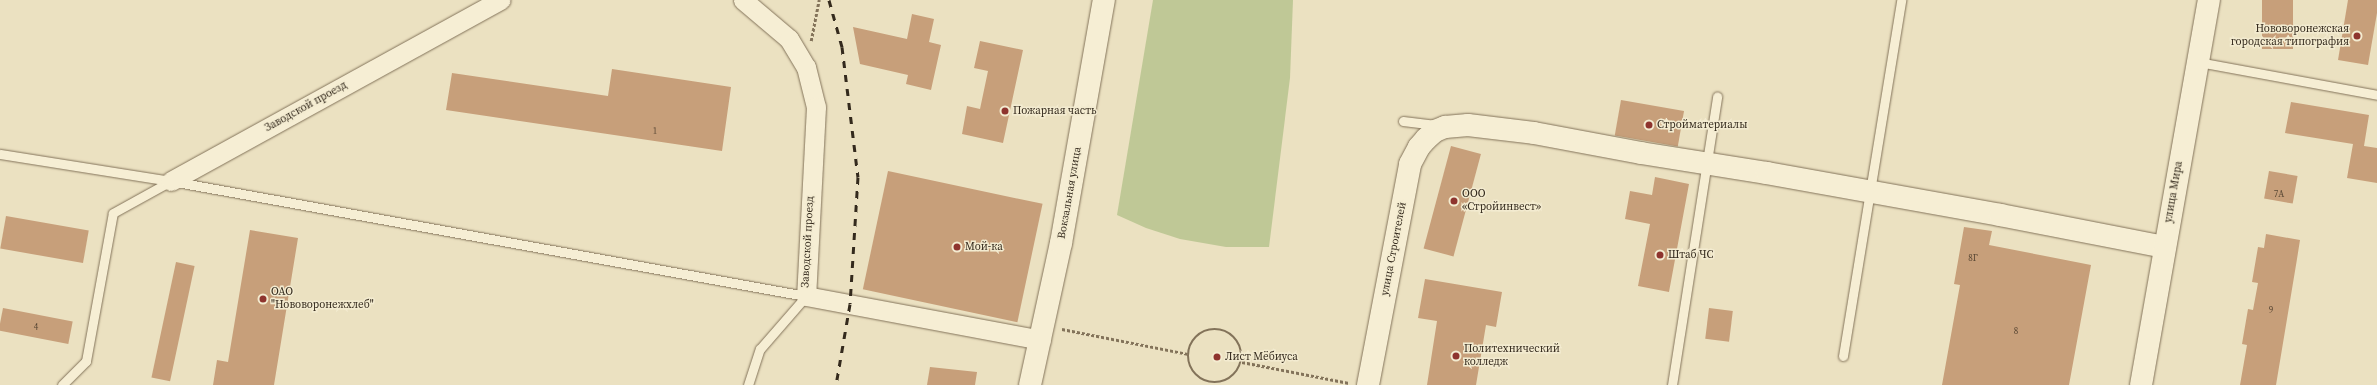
<!DOCTYPE html>
<meta charset="utf-8">
<style>
body{margin:0}
#map{position:relative;width:2377px;height:385px;overflow:hidden;background:#ebe1c1;font-family:"Source Serif 4",serif}
div>[style]{position:absolute}
[style*='--x']{left:calc(var(--x)*1px);top:calc(var(--y)*1px);width:calc(var(--w)*1px);rotate:calc(var(--a)*1deg)}
.green>*{inset:0;background:#bfc896}
.building>*{inset:0;background:#c79f7a;transform-origin:0 0}
.path>*{height:2.5px;margin-top:-1.25px;transform-origin:0;background:repeating-linear-gradient(90deg,#83735a 0 3px,transparent 0 5px)}
.path>.ring{margin:-1.25px;padding:0;box-sizing:content-box;background:none;border:2.5px solid #83735a;border-radius:50%}
.roads{filter:drop-shadow(0 0 1px #83735a) drop-shadow(0 0 1px #83735a)}
.lane>*{height:9px;margin:-4.5px;padding:0 4.5px;transform-origin:4.5px;border-radius:4.5px;background:#f6eed4}
.street>*{height:19px;margin:-9.5px;padding:0 9.5px;transform-origin:9.5px;border-radius:9.5px;background:#f6eed4}
.secondary>*{height:22px;margin:-11px;padding:0 11px;transform-origin:11px;border-radius:11px;background:#f6eed4}
.rail>*{height:3px;margin-top:-1.5px;transform-origin:0;background:repeating-linear-gradient(90deg,#342a1d 0 7px,transparent 0 14px)}
.dots>*{width:11px;height:11px;translate:-50% -50%;box-sizing:border-box;border:2px solid #f3ebd0;border-radius:50%}
span{translate:-50% -50%;white-space:nowrap;text-align:center;line-height:1.15;-webkit-text-stroke:3px #f3ebd0;paint-order:stroke}
.number-label{font-size:9px;color:#594734}
.number-label span{-webkit-text-stroke-width:0}
.poi-label{font-size:11px;color:#342a1d}
.right{translate:-100% -50%;text-align:right}
.left{translate:0 -50%;text-align:left}
.street-label{font-size:11px;color:#342a1d}
</style>
<div id="map">
<div class="green">
<div style="clip-path:polygon(1153px 0,1293px 0,1290px 78px,1269px 247px,1226px 247px,1180px 239px,1146px 228px,1117px 215px)"></div>
</div>
<div class="building">
<div style="left:2262px;top:0;width:31px;height:49px"></div>
<div style="clip-path:polygon(2348px 0,2377px 0,2377px 13px,2368px 65px,2338px 60px)"></div>
<div style="clip-path:polygon(912px 14px,934px 19px,929px 42px,941px 45px,931px 90px,906px 84px,908px 75px,860px 64px,853px 27px,907px 39px)"></div>
<div style="clip-path:polygon(980px 41px,1023px 50px,1003px 143px,962px 134px,967px 106px,980px 109px,988px 71px,974px 68px)"></div>
<div style="clip-path:polygon(612px 69px,731px 87px,722px 151px,446px 110px,452px 73px,608px 96px)"></div>
<div style="left:1621px;top:100px;width:64px;height:36px;rotate:10deg"></div>
<div style="clip-path:polygon(2291px 102px,2369px 115px,2364px 146px,2377px 148px,2377px 183px,2347px 178px,2353px 144px,2285px 133px)"></div>
<div style="left:1451px;top:146px;width:31px;height:106px;rotate:15deg"></div>
<div style="left:888px;top:171px;width:158px;height:121px;rotate:12deg"></div>
<div style="left:2269px;top:171px;width:29px;height:28px;rotate:10deg"></div>
<div style="clip-path:polygon(1655px 177px,1689px 184px,1669px 292px,1638px 286px,1650px 224px,1625px 219px,1630px 191px,1652px 195px)"></div>
<div style="left:6px;top:216px;width:84px;height:33px;rotate:10deg"></div>
<div style="clip-path:polygon(1964px 227px,1992px 231px,1989px 245px,2091px 265px,2069px 385px,1942px 385px,1960px 285px,1954px 284px)"></div>
<div style="clip-path:polygon(250px 230px,298px 238px,274px 385px,213px 385px,217px 360px,228px 362px)"></div>
<div style="clip-path:polygon(2266px 234px,2300px 240px,2297px 259px,2276px 385px,2240px 385px,2247px 345px,2242px 344px,2248px 309px,2253px 310px,2258px 283px,2252px 282px,2258px 247px,2264px 248px)"></div>
<div style="left:176px;top:262px;width:19px;height:118px;rotate:12deg"></div>
<div style="clip-path:polygon(1425px 279px,1502px 292px,1496px 327px,1486px 325px,1476px 385px,1427px 385px,1437px 321px,1418px 318px)"></div>
<div style="left:3px;top:308px;width:71px;height:23px;rotate:11deg"></div>
<div style="left:1709px;top:308px;width:24px;height:31px;rotate:7deg"></div>
<div style="clip-path:polygon(930px 367px,977px 372px,975px 385px,927px 385px)"></div>
</div>
<div class="path">
<div style="--x:811;--y:41;--w:42;--a:-79"></div>
<div style="--x:1062;--y:329;--w:128;--a:11.2"></div>
<div class="ring" style="left:1188px;top:329px;width:51.5px;height:51.5px"></div>
<div style="--x:1242;--y:362;--w:109;--a:11.1"></div>
</div>
<div class="roads">
<div class="lane">
<div style="--x:2198;--y:62;--w:182;--a:10.4"></div>
<div style="--x:1403;--y:121;--w:35;--a:7"></div>
<div style="--x:0;--y:154;--w:173;--a:9"></div>
<div style="--x:171;--y:181;--w:645;--a:10.27"></div>
<div style="--x:1843;--y:356;--w:361;--a:-80.7"></div>
<div style="--x:62;--y:385;--w:34;--a:-45"></div>
<div style="--x:86;--y:361;--w:150;--a:-79.7"></div>
<div style="--x:113;--y:213;--w:66;--a:-28.9"></div>
<div style="--x:748;--y:385;--w:38;--a:-72"></div>
<div style="--x:760;--y:349;--w:70;--a:-49"></div>
<div style="--x:1672;--y:385;--w:292;--a:-81.1"></div>
</div>
<div class="street">
<div style="--x:743;--y:0;--w:60;--a:40.3"></div>
<div style="--x:789;--y:39;--w:33;--a:59"></div>
<div style="--x:806;--y:67;--w:41;--a:76"></div>
<div style="--x:816;--y:107;--w:189;--a:93"></div>
<div style="--x:806;--y:296;--w:239;--a:10.6"></div>
<div style="--x:171;--y:181;--w:376;--a:-28.8"></div>
</div>
<div class="secondary">
<div style="--x:1030;--y:385;--w:145;--a:-77.7"></div>
<div style="--x:1061;--y:243;--w:247;--a:-80"></div>
<div style="--x:1368;--y:385;--w:225;--a:-79.2"></div>
<div style="--x:1410;--y:164;--w:19;--a:-62"></div>
<div style="--x:1419;--y:147;--w:11;--a:-49"></div>
<div style="--x:1426;--y:139;--w:12;--a:-42"></div>
<div style="--x:1435;--y:131;--w:11;--a:-22"></div>
<div style="--x:1445;--y:127;--w:23;--a:-5"></div>
<div style="--x:1468;--y:125;--w:66;--a:6.9"></div>
<div style="--x:1534;--y:133;--w:109;--a:10.6"></div>
<div style="--x:1641;--y:153;--w:128;--a:9"></div>
<div style="--x:1767;--y:173;--w:237;--a:10.2"></div>
<div style="--x:2000;--y:215;--w:167;--a:11"></div>
<div style="--x:2141;--y:385;--w:391;--a:-80"></div>
</div>
</div>
<div class="rail">
<div style="--x:829;--y:0;--w:49;--a:74.5"></div>
<div style="--x:842;--y:47;--w:131;--a:83"></div>
<div style="--x:858;--y:177;--w:127;--a:93.6"></div>
<div style="--x:850;--y:304;--w:82;--a:99.8"></div>
</div>
<div class="dots">
<div style="left:2357px;top:36px;background:#8e342e"></div>
<div style="left:1005px;top:111px;background:#8e342e"></div>
<div style="left:1649px;top:125px;background:#8e342e"></div>
<div style="left:1454px;top:201px;background:#8e342e"></div>
<div style="left:957px;top:247px;background:#8e342e"></div>
<div style="left:1660px;top:255px;background:#8e342e"></div>
<div style="left:263px;top:299px;background:#8e342e"></div>
<div style="left:1456px;top:356px;background:#8e342e"></div>
<div style="left:1217px;top:357px;background:#8e342e"></div>
</div>
<div class="number-label">
<span style="left:655px;top:131px">1</span>
<span style="left:2279px;top:194px">7А</span>
<span style="left:1973px;top:258px">8Г</span>
<span style="left:2271px;top:310px">9</span>
<span style="left:36px;top:327px">4</span>
<span style="left:2016px;top:331px">8</span>
</div>
<div class="poi-label">
<span class="right" style="left:2349px;top:36px">Нововоронежская<br>городская типография</span>
<span class="left" style="left:1013px;top:111px">Пожарная часть</span>
<span class="left" style="left:1657px;top:125px">Стройматериалы</span>
<span class="left" style="left:1462px;top:201px">ООО<br>«Стройинвест»</span>
<span class="left" style="left:965px;top:247px">Мой-ка</span>
<span class="left" style="left:1668px;top:255px">Штаб ЧС</span>
<span class="left" style="left:271px;top:299px">ОАО<br>"Нововоронежхлеб"</span>
<span class="left" style="left:1464px;top:356px">Политехнический<br>колледж</span>
<span class="left" style="left:1225px;top:357px">Лист Мёбиуса</span>
</div>
<div class="street-label">
<span style="left:306px;top:107px;rotate:-29deg">Заводской проезд</span>
<span style="left:2174px;top:192px;rotate:-80deg">улица Мира</span>
<span style="left:1070px;top:193px;rotate:-80deg">Вокзальная улица</span>
<span style="left:808px;top:242px;rotate:-87deg">Заводской проезд</span>
<span style="left:1394px;top:249px;rotate:-79deg">улица Строителей</span>
</div>
</div>
